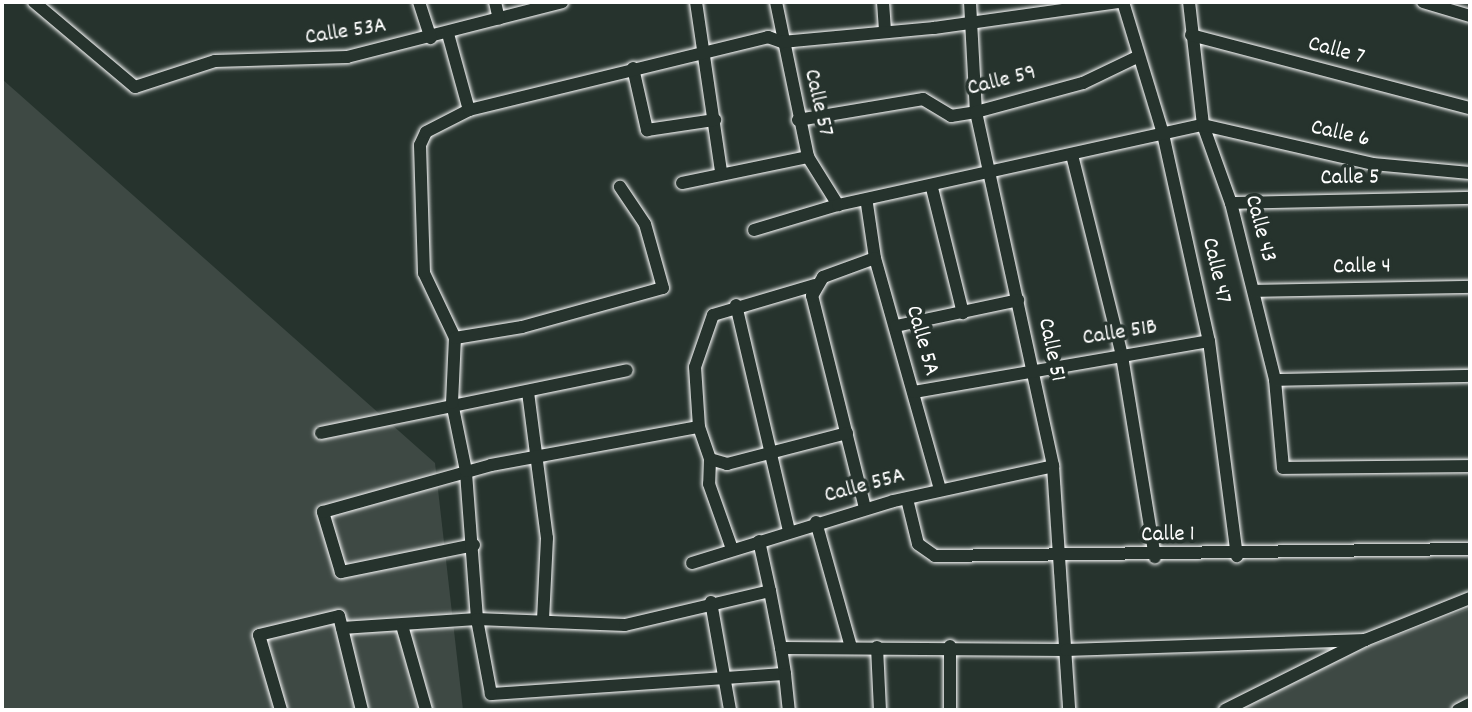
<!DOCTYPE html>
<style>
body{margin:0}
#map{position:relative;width:1472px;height:712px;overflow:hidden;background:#26332d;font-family:Dekko,sans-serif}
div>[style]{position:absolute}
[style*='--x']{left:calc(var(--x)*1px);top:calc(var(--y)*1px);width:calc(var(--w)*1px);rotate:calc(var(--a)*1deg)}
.green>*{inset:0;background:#3e4944}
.roads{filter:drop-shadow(0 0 2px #fff) drop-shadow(0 0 2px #fff)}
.street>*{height:12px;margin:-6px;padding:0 6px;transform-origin:6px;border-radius:6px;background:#26332d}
span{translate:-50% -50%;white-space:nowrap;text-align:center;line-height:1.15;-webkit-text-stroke:7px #26332d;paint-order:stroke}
.street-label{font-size:23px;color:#fff}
.frame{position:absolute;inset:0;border:4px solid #fff;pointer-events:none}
</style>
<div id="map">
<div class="green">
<div style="clip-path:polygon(2px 79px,435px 463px,463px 710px,2px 710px)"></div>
<div style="clip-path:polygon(1470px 608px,1470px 698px,1448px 710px,1240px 710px,1359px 650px)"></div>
</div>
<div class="roads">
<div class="street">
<div style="--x:34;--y:2;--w:132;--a:40.1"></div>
<div style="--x:135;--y:87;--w:84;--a:-18"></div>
<div style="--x:215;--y:61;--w:132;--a:-1.7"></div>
<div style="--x:347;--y:57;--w:222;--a:-14.3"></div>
<div style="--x:419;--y:2;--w:38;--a:72"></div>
<div style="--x:495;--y:2;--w:17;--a:77"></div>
<div style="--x:696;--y:2;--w:171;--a:81.6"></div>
<div style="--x:776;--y:2;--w:158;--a:78.3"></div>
<div style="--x:808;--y:157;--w:57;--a:58"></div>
<div style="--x:883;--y:2;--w:30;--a:86"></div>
<div style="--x:970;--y:2;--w:110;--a:86.9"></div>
<div style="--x:976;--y:112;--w:362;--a:77.7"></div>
<div style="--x:1053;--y:466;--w:245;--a:86.2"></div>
<div style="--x:1123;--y:2;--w:138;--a:73.1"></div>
<div style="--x:1163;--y:134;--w:212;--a:77.5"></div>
<div style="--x:1209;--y:341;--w:217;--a:82.6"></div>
<div style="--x:1189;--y:2;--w:124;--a:83.5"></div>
<div style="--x:1203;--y:125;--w:83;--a:70.3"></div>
<div style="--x:1231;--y:203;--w:182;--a:76"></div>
<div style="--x:1275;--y:380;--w:88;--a:84.8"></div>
<div style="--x:1283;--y:468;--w:187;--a:-0.6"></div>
<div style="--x:1423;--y:2;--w:49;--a:16.6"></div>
<div style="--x:448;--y:34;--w:79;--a:74.6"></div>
<div style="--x:1191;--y:35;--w:288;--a:14.7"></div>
<div style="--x:633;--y:68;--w:64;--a:77.3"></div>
<div style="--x:647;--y:130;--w:69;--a:-8.4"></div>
<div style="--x:798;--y:120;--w:127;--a:-9.5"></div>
<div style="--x:923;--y:99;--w:33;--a:31"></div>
<div style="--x:951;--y:116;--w:25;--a:-9"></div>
<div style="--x:976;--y:112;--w:111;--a:-15.2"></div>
<div style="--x:1083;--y:83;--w:58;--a:-25.7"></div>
<div style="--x:1072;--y:155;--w:207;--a:76"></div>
<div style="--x:1122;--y:356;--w:204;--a:80.7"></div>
<div style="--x:682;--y:183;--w:129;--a:-11.7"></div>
<div style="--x:932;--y:188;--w:129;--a:76.1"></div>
<div style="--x:1231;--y:203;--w:239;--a:-1.2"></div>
<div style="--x:867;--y:204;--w:55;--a:81.6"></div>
<div style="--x:875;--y:258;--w:240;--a:74.3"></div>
<div style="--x:754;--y:230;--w:88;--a:-16.6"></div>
<div style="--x:838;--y:205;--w:374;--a:-12.4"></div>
<div style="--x:1203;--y:125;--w:174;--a:12.9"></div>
<div style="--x:1373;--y:164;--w:97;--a:5.3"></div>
<div style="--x:1254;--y:291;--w:216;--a:-1.1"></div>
<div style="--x:736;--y:305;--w:232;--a:76.8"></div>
<div style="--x:896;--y:326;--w:125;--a:-12"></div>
<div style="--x:455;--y:338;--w:72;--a:-115.5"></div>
<div style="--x:424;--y:273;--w:128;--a:-91.8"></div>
<div style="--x:420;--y:145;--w:14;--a:-65"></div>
<div style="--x:426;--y:132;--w:48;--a:-27.1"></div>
<div style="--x:469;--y:110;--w:308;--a:-13.7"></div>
<div style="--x:768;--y:37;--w:15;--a:20"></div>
<div style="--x:782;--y:42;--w:153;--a:-5.3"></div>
<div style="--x:934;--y:28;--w:186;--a:-8"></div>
<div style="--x:1275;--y:380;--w:195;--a:-1.2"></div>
<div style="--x:528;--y:392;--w:147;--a:82.6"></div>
<div style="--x:547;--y:538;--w:83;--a:92.8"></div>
<div style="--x:914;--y:392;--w:299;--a:-9.8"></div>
<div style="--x:699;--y:427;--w:60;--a:-93.8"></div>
<div style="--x:695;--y:367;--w:55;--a:-70.9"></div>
<div style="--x:713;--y:315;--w:106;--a:-16.4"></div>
<div style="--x:321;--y:433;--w:312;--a:-11.6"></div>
<div style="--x:710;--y:459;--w:25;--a:92"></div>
<div style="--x:709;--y:484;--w:69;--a:70.5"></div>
<div style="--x:907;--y:499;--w:46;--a:76.3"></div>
<div style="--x:918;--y:544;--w:21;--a:35"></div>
<div style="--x:935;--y:556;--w:535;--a:-0.75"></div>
<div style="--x:865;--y:508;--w:219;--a:-104"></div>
<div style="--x:812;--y:296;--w:22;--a:-60"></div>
<div style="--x:823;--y:277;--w:55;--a:-20.1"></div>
<div style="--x:816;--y:522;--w:130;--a:74.4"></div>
<div style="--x:759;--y:541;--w:51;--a:77.6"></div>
<div style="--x:474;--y:545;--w:136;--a:168.5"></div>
<div style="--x:341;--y:572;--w:63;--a:-106.7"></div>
<div style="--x:323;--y:512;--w:174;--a:-15.6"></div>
<div style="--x:491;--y:465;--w:211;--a:-10.4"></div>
<div style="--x:699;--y:427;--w:34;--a:71"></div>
<div style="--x:710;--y:459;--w:18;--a:16"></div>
<div style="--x:727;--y:464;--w:124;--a:-14.5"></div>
<div style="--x:692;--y:563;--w:210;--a:-17.1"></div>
<div style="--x:893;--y:501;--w:164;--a:-12.3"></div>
<div style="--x:711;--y:602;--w:110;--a:80"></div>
<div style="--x:342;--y:628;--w:135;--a:-3.8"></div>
<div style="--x:477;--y:619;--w:148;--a:-94.3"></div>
<div style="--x:466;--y:471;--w:69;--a:-101.6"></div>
<div style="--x:452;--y:403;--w:65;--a:-87.4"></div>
<div style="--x:455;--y:338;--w:68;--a:-9.3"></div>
<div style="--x:522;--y:327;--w:146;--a:-15.5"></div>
<div style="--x:663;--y:288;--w:66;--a:-105.7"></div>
<div style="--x:645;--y:224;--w:45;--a:-124"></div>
<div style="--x:403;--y:629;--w:84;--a:74.1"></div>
<div style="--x:950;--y:646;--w:64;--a:90"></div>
<div style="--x:877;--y:647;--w:63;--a:87.3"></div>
<div style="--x:781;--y:648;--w:285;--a:0.4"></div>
<div style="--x:1066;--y:650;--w:299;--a:-1.9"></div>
<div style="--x:785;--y:674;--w:295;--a:176.1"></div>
<div style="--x:491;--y:694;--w:76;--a:-100.6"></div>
<div style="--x:477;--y:619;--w:148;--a:2.3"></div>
<div style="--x:625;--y:625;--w:149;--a:-13.2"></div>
<div style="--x:770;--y:591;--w:58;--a:79.1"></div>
<div style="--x:781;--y:648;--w:26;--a:81"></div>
<div style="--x:785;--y:674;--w:36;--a:84"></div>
<div style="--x:281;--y:710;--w:78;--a:-106.3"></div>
<div style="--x:259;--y:635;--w:82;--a:-13.4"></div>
<div style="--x:339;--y:616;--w:97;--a:76.3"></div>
<div style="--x:1225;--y:710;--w:157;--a:-26.6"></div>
<div style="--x:1365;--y:640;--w:113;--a:-21.8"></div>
<div style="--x:1458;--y:710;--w:13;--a:-27"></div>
</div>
</div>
<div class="street-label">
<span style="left:346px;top:33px;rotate:-9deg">Calle 53A</span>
<span style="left:1336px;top:52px;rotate:15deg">Calle 7</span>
<span style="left:1002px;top:82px;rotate:-14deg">Calle 59</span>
<span style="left:817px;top:103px;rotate:77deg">Calle 57</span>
<span style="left:1340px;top:135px;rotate:13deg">Calle 6</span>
<span style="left:1350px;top:179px;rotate:-1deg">Calle 5</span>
<span style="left:1259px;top:229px;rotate:75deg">Calle 43</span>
<span style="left:1362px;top:268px;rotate:-1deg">Calle 4</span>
<span style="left:1215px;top:271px;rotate:77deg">Calle 47</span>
<span style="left:1120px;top:334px;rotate:-9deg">Calle 51B</span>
<span style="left:921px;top:341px;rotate:74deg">Calle 5A</span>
<span style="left:1050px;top:350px;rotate:78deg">Calle 51</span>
<span style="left:865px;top:487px;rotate:-15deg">Calle 55A</span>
<span style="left:1168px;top:536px;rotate:-1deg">Calle 1</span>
</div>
<div class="frame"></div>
</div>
